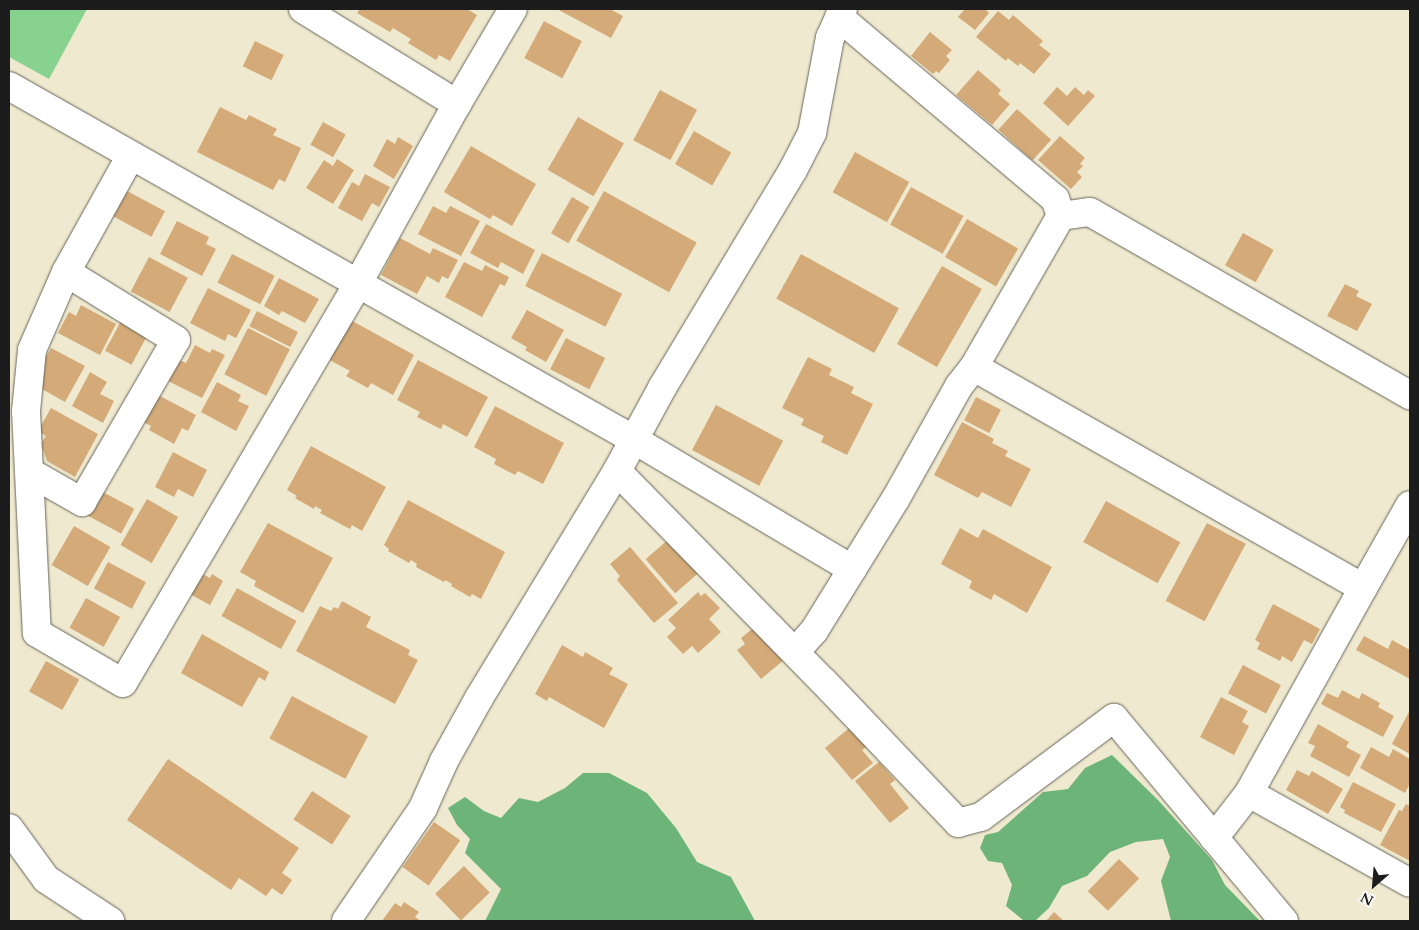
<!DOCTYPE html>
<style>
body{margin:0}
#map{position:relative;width:1419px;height:930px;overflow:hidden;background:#efe9cf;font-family:Cardo,serif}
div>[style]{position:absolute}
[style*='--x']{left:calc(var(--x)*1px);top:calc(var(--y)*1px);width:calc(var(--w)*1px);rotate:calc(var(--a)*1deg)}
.green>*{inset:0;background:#87d28e}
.forest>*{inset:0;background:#6db479}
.building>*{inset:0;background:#d3aa78;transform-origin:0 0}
.roads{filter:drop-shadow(0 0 1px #66645b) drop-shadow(0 0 1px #66645b)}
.minor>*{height:28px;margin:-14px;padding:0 14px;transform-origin:14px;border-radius:14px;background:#fff}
span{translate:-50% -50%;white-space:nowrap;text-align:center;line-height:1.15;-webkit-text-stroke:4.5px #fdfcf7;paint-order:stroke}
.frame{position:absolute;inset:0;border:10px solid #1c1c1c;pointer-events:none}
.north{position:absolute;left:1349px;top:860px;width:50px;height:50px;-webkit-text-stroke:4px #fdfcf7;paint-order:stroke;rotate:207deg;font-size:14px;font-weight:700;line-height:20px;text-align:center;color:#1c1c1c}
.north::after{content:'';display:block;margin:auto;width:18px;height:22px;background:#1c1c1c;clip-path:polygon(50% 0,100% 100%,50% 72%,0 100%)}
</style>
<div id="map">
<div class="green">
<div style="clip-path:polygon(9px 9px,87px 9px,49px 79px,9px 57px)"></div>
</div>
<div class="forest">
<div style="clip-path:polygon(1112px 755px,1158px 800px,1212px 860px,1225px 885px,1260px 921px,1171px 921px,1161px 881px,1170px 857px,1163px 839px,1136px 842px,1110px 852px,1087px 876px,1062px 886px,1049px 908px,1035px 921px,1024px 921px,1006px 906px,1012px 885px,1002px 863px,988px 861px,980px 848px,985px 835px,998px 832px,1043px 792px,1068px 789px,1085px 768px)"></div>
<div style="clip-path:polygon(583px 773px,609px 773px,647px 793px,676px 828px,697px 862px,731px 877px,755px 921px,485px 921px,501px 889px,465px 853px,470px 839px,457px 825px,448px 808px,465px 797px,484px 811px,501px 818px,519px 798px,538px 802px,565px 788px)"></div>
</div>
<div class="building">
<div style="clip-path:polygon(360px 9px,467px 9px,477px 15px,450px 61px,439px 55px,436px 60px,408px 43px,411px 39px,393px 28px,390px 32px,357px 13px)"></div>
<div style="clip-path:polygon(557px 9px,610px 9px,623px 16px,611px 38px)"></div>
<div style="clip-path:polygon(965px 9px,985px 9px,989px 13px,975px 30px,958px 17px)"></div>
<div style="clip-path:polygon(998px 11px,1009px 20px,1013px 15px,1043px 41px,1039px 45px,1051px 54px,1034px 74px,1020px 63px,1018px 66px,1008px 58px,1006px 61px,976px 37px)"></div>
<div style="left:544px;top:21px;width:43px;height:42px;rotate:28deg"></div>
<div style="clip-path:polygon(930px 32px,952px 50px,946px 56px,950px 60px,939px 73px,936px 71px,933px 74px,911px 56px)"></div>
<div style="left:255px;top:41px;width:32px;height:28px;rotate:26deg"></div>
<div style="clip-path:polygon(978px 70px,1001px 90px,998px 94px,1010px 104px,992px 125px,956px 95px)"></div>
<div style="clip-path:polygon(1057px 87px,1067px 96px,1075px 87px,1084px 95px,1088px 90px,1095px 96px,1068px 126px,1043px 103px)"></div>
<div style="left:660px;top:90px;width:42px;height:57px;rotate:28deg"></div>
<div style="clip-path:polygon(220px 107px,246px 120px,249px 115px,277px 129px,273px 135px,301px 148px,285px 182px,279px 179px,273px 190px,197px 152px)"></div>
<div style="left:1017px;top:109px;width:46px;height:28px;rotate:42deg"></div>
<div style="left:578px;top:117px;width:53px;height:61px;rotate:30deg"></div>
<div style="left:323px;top:122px;width:26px;height:26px;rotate:29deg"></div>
<div style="left:694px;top:131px;width:43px;height:38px;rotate:30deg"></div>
<div style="clip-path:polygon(1060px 136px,1085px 158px,1080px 164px,1083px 166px,1077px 172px,1082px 177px,1071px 189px,1038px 160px)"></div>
<div style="clip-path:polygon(398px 137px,413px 146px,394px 179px,373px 166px,387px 139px,395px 144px)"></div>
<div style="clip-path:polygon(471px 146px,536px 184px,512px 226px,493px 215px,490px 219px,444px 192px)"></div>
<div style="left:855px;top:152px;width:62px;height:46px;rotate:29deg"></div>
<div style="clip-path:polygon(337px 159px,354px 170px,333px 204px,306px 188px,324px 160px,333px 166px)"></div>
<div style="clip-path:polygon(365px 174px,390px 187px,379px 207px,372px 203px,362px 221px,338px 208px,352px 182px,359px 186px)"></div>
<div style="left:911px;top:187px;width:60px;height:43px;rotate:29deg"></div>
<div style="left:127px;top:191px;width:43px;height:29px;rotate:28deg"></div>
<div style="left:604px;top:191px;width:106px;height:57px;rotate:29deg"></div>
<div style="left:572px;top:197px;width:20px;height:42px;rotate:30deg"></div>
<div style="clip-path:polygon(433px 206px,446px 213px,450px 206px,480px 221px,461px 256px,418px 234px)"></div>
<div style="left:967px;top:219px;width:59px;height:44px;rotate:30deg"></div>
<div style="clip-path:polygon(177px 221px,209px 237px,206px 244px,216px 249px,202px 276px,160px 254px)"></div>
<div style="clip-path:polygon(486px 224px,535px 250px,523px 274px,501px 262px,498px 268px,470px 253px)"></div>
<div style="left:1243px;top:233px;width:35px;height:37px;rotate:29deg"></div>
<div style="clip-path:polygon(400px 238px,430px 254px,433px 248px,458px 260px,448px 279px,442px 276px,439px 283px,427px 276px,417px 294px,381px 275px)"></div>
<div style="left:542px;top:253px;width:90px;height:37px;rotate:27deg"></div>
<div style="left:232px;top:254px;width:48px;height:32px;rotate:27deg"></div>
<div style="left:801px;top:254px;width:112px;height:51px;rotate:29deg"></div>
<div style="left:149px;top:257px;width:44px;height:39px;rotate:28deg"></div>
<div style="clip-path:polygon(464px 262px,482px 271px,485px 265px,509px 277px,505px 286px,500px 284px,482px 317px,445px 297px)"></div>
<div style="left:942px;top:266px;width:46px;height:90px;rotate:30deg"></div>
<div style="clip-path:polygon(279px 278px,319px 299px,305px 323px,282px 311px,279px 315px,264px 306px)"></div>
<div style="clip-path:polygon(1345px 284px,1359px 291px,1356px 296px,1372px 304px,1357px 331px,1327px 316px)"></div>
<div style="clip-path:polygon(208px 288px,251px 310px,236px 338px,228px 334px,225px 341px,190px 323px)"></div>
<div style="clip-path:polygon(81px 305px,116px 324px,100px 355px,58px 333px,69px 312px,76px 316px)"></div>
<div style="clip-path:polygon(527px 310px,564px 330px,546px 362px,525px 350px,527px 347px,511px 338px)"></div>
<div style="left:257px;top:311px;width:46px;height:17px;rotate:27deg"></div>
<div style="clip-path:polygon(347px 318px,414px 355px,393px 395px,371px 383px,368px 388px,346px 376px,350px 371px,326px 358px)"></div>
<div style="left:122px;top:319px;width:30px;height:36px;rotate:28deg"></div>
<div style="left:248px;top:328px;width:47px;height:52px;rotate:27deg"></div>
<div style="left:566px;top:338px;width:44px;height:35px;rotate:27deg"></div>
<div style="clip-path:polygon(195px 345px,210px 353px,212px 349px,225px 355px,202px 398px,168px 381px,179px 360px,186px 363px)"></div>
<div style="clip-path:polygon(51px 348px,85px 366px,65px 402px,42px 389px,41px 365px)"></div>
<div style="clip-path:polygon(808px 357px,832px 369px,829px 375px,854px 387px,851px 393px,873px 404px,847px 455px,821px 442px,824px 436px,801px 425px,804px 419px,782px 408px)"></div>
<div style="clip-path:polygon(418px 360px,488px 397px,467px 437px,443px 424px,441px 429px,417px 417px,420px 412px,397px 400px)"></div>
<div style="clip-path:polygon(90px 372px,107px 382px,100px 394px,114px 401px,103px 423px,72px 406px)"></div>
<div style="clip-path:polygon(217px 382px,241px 395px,238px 401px,249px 406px,236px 431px,201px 412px)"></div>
<div style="clip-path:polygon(158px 395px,196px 415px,188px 431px,182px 428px,174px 444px,149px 430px,151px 426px,143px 422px)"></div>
<div style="left:976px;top:397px;width:28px;height:26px;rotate:27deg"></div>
<div style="left:716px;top:405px;width:76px;height:51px;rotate:28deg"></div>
<div style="clip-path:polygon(495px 406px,564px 443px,543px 484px,518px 471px,515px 475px,494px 464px,496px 459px,474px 447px)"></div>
<div style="clip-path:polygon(51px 408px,98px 434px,75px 477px,47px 461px,41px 444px,46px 436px,38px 431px)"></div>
<div style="clip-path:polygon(962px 422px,994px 439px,992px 443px,1008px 451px,1005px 456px,1031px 469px,1011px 507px,982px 492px,978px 498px,934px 475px)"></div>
<div style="clip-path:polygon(311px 446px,386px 487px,362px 531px,352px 525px,350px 529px,320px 513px,322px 510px,315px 506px,314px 509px,295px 498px,297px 496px,287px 490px)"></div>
<div style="clip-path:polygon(173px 452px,207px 470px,193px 497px,178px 489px,174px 497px,155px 487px)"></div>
<div style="left:99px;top:490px;width:40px;height:28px;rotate:28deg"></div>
<div style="left:147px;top:499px;width:36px;height:53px;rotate:30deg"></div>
<div style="clip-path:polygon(408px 500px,505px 552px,481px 599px,472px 594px,470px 597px,451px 586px,452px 584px,445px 580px,444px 582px,416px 567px,417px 564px,411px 560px,409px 563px,388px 551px,389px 549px,384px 545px)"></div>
<div style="left:1106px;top:501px;width:85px;height:47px;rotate:29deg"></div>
<div style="clip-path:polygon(268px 523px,333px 558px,303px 613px,254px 586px,256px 581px,240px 572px)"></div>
<div style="left:1207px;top:523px;width:44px;height:88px;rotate:28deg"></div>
<div style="left:74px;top:526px;width:42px;height:45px;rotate:30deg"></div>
<div style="clip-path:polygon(960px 528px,978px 538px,983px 529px,1052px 567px,1027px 613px,994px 594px,991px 600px,969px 588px,972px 581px,941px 564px)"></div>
<div style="left:669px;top:539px;width:45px;height:31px;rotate:49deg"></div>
<div style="clip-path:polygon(630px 547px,678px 603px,654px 623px,617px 580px,620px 576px,610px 564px)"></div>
<div style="left:108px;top:562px;width:43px;height:30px;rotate:28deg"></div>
<div style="clip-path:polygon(199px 572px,210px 578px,212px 574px,223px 581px,210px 605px,188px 593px)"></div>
<div style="left:237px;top:588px;width:68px;height:32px;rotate:29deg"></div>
<div style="clip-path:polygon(698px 592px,701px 596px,705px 593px,720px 608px,709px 619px,721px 632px,698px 653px,692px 646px,683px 654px,667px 637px,676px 628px,668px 620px)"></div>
<div style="left:86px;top:598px;width:39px;height:34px;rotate:29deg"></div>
<div style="clip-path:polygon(342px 601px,371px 617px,366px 627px,410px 650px,408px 655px,418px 660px,395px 704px,296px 651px,320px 606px,331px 611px,334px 607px,338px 609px)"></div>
<div style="clip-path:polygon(1273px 604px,1320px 629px,1312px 644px,1304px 640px,1292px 662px,1282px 656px,1280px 661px,1257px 649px,1260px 643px,1255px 640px)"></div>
<div style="clip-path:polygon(757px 625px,785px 659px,761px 679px,737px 650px,745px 644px,741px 638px)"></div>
<div style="clip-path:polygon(202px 634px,269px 672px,265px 681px,259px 677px,242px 707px,181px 673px)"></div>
<div style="clip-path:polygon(1364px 636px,1388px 649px,1392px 640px,1410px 650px,1410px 679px,1356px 650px)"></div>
<div style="clip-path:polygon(562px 645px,583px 657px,585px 652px,613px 668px,609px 674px,628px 684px,604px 728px,549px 697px,547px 701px,535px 694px)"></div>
<div style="left:46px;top:661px;width:38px;height:35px;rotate:29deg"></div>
<div style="left:1243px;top:665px;width:43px;height:32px;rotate:28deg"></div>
<div style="clip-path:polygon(1342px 690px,1359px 699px,1362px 693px,1380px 703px,1378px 707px,1394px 716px,1383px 737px,1321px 704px,1327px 693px,1338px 698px)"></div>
<div style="left:292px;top:696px;width:86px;height:48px;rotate:28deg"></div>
<div style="clip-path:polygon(1221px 697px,1248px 711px,1242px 722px,1249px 726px,1234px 755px,1200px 737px)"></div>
<div style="clip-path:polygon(1410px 710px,1410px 754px,1392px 744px)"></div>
<div style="clip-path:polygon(1318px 724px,1349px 742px,1346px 747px,1361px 755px,1349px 777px,1310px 756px,1315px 746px,1308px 743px)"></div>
<div style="clip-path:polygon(853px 725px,869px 745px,862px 750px,873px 763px,852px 780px,825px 748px)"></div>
<div style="clip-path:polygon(1371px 747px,1389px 757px,1393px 749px,1410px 759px,1410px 783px,1405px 793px,1360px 768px)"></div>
<div style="clip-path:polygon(168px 759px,299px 848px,282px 873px,292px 880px,282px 895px,272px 888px,266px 896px,239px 878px,231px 890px,127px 820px)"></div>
<div style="clip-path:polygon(879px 762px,895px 780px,890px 784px,909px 808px,890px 823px,855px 781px)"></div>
<div style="clip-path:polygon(1297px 770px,1309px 776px,1312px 771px,1343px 789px,1328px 814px,1286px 790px)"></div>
<div style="clip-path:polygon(1353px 782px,1396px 804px,1381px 832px,1344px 813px,1345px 810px,1340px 807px)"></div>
<div style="left:312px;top:791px;width:46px;height:34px;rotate:33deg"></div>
<div style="clip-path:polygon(1406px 804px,1410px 806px,1410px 861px,1380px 845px,1399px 810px,1402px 811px)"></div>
<div style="left:434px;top:822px;width:32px;height:55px;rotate:35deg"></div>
<div style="left:1119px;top:859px;width:28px;height:45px;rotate:44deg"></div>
<div style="left:464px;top:866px;width:37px;height:40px;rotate:46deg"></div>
<div style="clip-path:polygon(404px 902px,419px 912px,415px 917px,421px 921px,382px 921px,395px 903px,401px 907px)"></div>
<div style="clip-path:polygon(1054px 912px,1064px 921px,1046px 921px)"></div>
</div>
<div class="roads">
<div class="minor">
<div style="--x:303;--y:9;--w:181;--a:31.7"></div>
<div style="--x:9;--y:86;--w:717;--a:29.5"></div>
<div style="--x:633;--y:439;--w:255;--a:30.7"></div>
<div style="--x:130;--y:157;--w:132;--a:119.1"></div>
<div style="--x:66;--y:272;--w:85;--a:113.6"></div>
<div style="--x:32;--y:350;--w:61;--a:95.6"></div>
<div style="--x:26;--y:411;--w:222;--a:87.2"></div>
<div style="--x:37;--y:633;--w:99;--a:30.2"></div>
<div style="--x:123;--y:683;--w:462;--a:-59.5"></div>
<div style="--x:357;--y:285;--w:207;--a:-61.1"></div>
<div style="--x:457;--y:104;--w:110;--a:-59.5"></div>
<div style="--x:1061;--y:216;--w:29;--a:-8"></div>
<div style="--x:1090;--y:212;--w:369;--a:29.8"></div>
<div style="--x:974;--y:367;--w:447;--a:29.6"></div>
<div style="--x:1363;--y:588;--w:235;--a:119.1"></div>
<div style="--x:1249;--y:793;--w:57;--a:127.9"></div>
<div style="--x:617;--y:471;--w:294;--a:45.6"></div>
<div style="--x:823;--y:681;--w:196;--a:46.4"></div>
<div style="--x:958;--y:823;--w:24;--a:-15"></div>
<div style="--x:981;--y:817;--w:166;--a:-36.7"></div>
<div style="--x:1114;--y:718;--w:265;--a:50.1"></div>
<div style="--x:31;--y:473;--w:59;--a:29.6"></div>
<div style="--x:82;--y:502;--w:187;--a:-59.9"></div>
<div style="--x:176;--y:340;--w:129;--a:-148.3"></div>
<div style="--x:1363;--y:588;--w:95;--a:-60.5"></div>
<div style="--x:795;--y:652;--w:28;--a:-48"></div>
<div style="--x:814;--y:631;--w:154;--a:-58.3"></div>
<div style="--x:895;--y:500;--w:131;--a:-60.7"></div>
<div style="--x:959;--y:386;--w:24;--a:-52"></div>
<div style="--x:974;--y:367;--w:174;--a:-60.1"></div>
<div style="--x:1061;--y:216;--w:18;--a:-109"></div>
<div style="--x:1055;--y:199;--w:282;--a:-139.9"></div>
<div style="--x:1249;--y:793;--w:184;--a:29.2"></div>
<div style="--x:9;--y:828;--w:63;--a:54"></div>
<div style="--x:46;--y:879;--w:77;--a:33.3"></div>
<div style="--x:346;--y:921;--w:137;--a:-55.7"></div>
<div style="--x:423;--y:808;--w:51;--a:-65.9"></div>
<div style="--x:444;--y:761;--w:72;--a:-60.9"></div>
<div style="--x:479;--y:698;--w:266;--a:-58.7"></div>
<div style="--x:617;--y:471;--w:94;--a:-61.5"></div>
<div style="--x:662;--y:388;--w:254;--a:-59"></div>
<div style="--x:793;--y:170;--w:42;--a:-62.8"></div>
<div style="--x:812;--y:133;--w:97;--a:-79.3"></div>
<div style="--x:830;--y:38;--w:32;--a:-66"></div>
</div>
</div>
<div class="frame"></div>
<div class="north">N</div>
</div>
